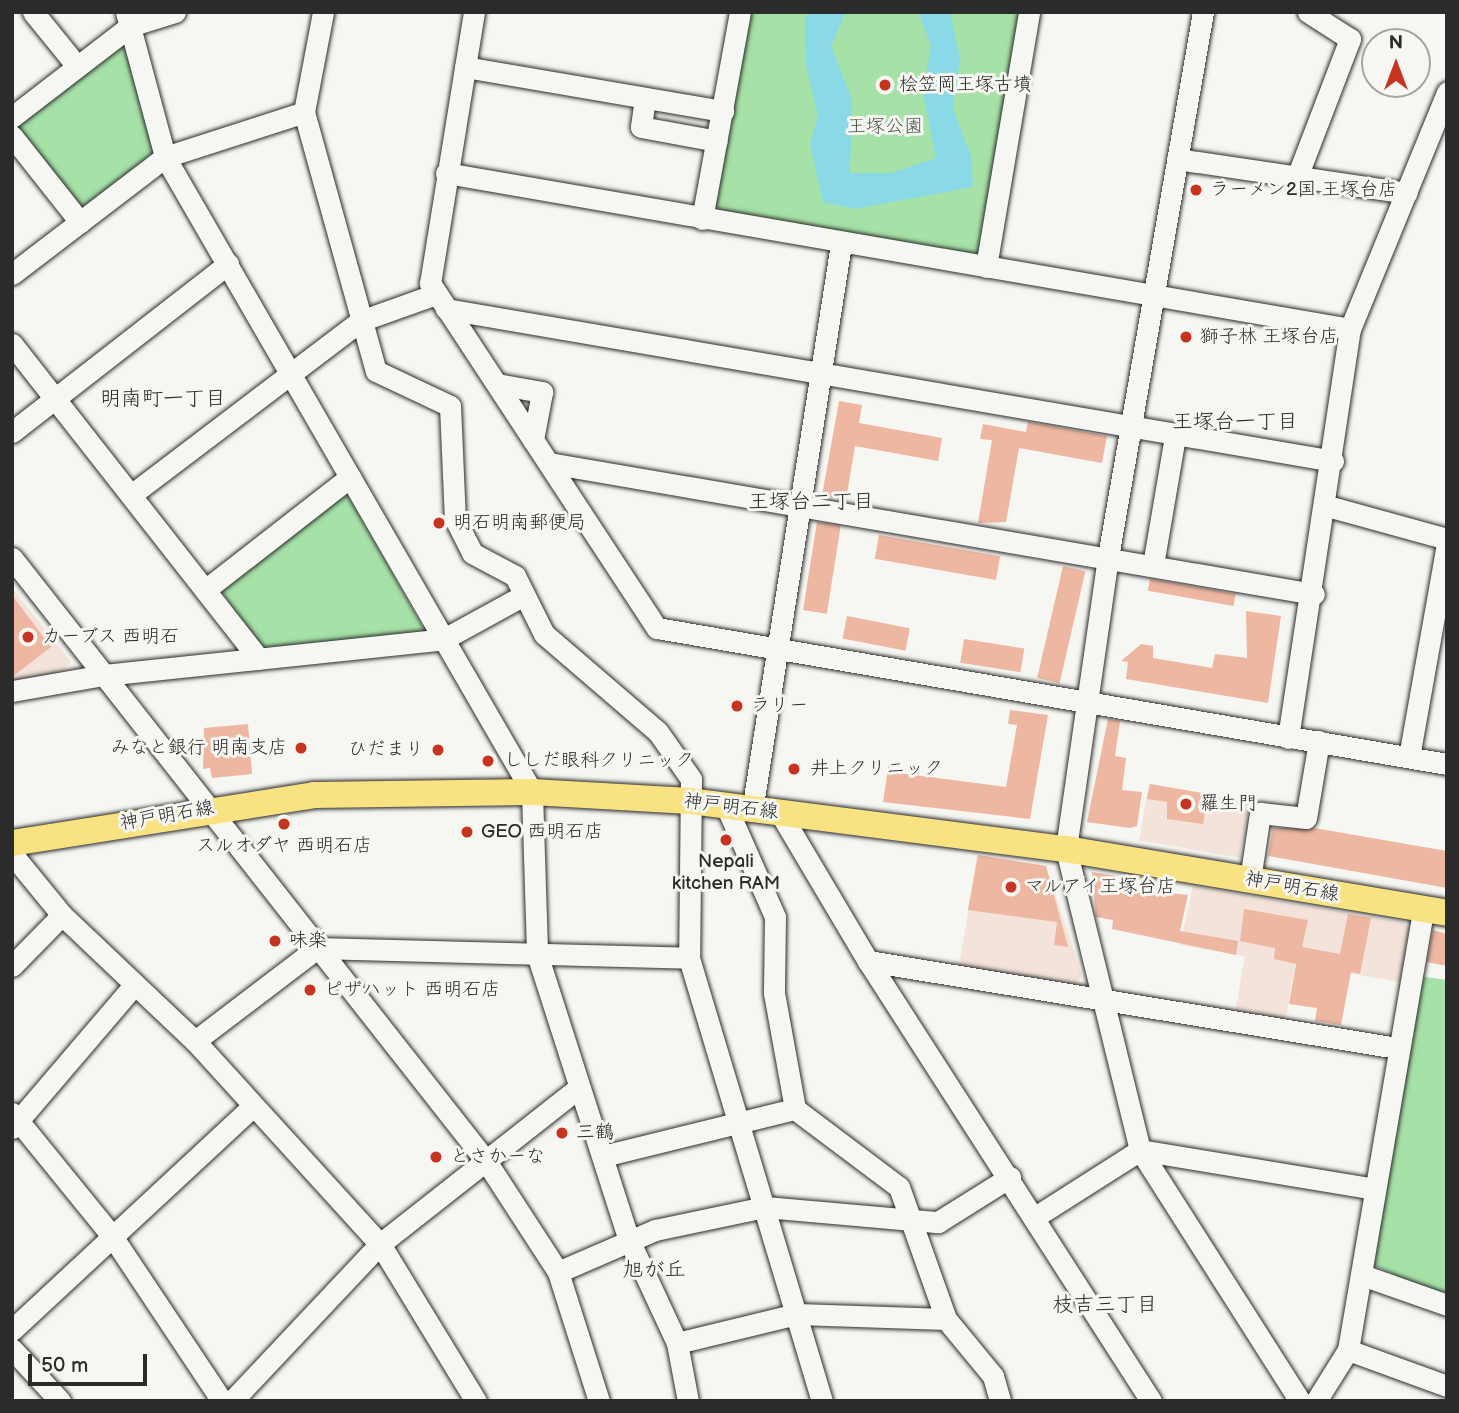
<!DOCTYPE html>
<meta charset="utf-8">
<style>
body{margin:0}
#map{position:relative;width:1459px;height:1413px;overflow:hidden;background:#f6f6f2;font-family:"Balsamiq Sans","Klee One",sans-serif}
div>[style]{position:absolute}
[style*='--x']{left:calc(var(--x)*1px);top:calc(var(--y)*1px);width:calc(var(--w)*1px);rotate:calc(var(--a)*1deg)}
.built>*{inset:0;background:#f3e3da;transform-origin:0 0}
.green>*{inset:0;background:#a6e1a7}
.water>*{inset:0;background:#89d9e7}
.building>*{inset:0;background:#edb7a1;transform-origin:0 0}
.roads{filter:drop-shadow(0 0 2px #2b2b2b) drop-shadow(0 0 2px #2b2b2b)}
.minor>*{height:21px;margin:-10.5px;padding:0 10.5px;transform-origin:10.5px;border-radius:10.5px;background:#f6f6f2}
.major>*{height:26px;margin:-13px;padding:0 13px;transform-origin:13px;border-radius:13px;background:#f8e281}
.dots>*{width:19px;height:19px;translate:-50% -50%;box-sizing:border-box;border:4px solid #f6f6f2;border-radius:50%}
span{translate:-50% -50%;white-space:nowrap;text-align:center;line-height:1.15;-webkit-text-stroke:6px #f6f6f2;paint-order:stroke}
.poi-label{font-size:19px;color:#2b2b2b}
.left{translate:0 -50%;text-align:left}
.right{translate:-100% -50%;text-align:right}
.park-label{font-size:19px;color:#4a584a}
.street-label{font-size:19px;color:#2b2b2b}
.neighbourhood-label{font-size:21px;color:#2b2b2b}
.frame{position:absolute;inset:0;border:14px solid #2b2b2b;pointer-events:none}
.north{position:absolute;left:1361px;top:28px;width:70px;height:70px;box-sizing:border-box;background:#f6f6f2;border:2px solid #a5a5a2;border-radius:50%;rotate:0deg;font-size:19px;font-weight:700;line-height:28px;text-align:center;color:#2b2b2b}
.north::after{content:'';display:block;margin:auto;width:24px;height:32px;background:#c8321e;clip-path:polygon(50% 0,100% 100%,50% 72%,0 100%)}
.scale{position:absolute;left:28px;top:1354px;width:119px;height:32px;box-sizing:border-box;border:4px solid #2b2b2b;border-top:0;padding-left:9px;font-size:21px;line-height:24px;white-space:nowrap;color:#2b2b2b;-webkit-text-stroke:5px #f6f6f2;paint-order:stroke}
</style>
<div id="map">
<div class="built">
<div style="clip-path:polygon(12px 588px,71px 662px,57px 677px,12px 685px)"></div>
<div style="left:1149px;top:784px;width:102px;height:57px;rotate:10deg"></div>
<div style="clip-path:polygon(977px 855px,1046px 866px,1082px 976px,1075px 985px,959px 967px)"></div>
<div style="clip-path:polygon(1193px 886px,1403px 922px,1409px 929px,1400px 982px,1295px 964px,1285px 1023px,1235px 1012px,1245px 956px,1180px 945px)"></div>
</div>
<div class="green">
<div style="clip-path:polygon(748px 12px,1023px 12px,983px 251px,971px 258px,719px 214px,715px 201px)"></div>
<div style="clip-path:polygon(126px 42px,156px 148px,152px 159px,83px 210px,16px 133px,16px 125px)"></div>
<div style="clip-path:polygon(340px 496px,349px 497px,425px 631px,267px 651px,257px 646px,220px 588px)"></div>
<div style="clip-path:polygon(1418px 976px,1447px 980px,1447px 1299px,1369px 1263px)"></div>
</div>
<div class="water">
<div style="clip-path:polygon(810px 12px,846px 12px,831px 46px,852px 100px,850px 173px,891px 173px,936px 158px,923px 94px,931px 45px,918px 12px,950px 12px,960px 59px,953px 108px,971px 156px,973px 187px,855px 209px,823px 202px,810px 144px,818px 116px,806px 65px,805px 19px)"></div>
</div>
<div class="building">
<div style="clip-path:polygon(839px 401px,862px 405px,859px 423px,942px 438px,938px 461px,855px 446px,846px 500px,822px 496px)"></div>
<div style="clip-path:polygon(1028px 422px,1107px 436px,1102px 463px,1019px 448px,1006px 522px,978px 523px,992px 440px,980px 439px,983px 424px,1026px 432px)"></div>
<div style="left:817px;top:522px;width:24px;height:89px;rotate:9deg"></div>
<div style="left:879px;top:535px;width:123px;height:24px;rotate:10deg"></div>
<div style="left:1063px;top:566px;width:23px;height:115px;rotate:13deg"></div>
<div style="left:1150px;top:579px;width:87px;height:12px;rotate:10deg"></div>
<div style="clip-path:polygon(12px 595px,51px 647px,12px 677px)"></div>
<div style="clip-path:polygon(1246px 611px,1281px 616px,1268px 703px,1126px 679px,1128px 662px,1121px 661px,1141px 644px,1153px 646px,1153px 658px,1212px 668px,1215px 654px,1247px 658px)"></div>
<div style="left:847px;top:616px;width:64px;height:23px;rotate:11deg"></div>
<div style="left:964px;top:639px;width:61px;height:24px;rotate:9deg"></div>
<div style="clip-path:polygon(1010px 710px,1048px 715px,1030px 819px,883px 802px,889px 762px,901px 764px,899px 773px,1006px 787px,1017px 725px,1008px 724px)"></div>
<div style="clip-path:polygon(1108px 719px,1120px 721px,1115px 756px,1126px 758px,1122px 790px,1142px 792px,1137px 826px,1130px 828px,1087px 822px)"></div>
<div style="clip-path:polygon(248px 724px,252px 774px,212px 778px,210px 768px,203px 769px,204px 728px)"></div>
<div style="clip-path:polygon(1150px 784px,1208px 794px,1203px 824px,1167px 819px,1167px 802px,1147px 799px)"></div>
<div style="clip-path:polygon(1273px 828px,1314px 828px,1447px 851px,1447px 888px,1268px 856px)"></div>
<div style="clip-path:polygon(978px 855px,1046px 866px,1068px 947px,1054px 945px,1057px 922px,968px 910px)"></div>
<div style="clip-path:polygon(1092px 872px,1117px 876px,1115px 887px,1188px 895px,1180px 931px,1238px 941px,1236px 955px,1112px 929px,1113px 920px,1096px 917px)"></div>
<div style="clip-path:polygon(1244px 909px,1308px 920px,1302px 947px,1340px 954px,1348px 914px,1371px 918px,1360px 974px,1351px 972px,1341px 1025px,1315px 1021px,1317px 1008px,1289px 1004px,1296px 964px,1274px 959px,1275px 948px,1240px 941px)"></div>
<div style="clip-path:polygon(1433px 930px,1447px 934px,1447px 966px,1427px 962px)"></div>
</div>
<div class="roads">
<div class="minor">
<div style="--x:33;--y:12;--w:68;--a:50.9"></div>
<div style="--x:126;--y:12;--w:150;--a:74.9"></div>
<div style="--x:165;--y:157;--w:733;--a:59.97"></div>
<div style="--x:532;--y:792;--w:162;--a:88.2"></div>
<div style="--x:537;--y:954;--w:300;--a:72.2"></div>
<div style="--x:629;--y:1240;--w:114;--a:65"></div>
<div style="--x:677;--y:1343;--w:59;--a:79.3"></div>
<div style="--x:474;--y:12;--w:275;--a:99.2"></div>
<div style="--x:430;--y:283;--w:413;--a:56.7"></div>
<div style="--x:657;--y:628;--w:802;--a:9.77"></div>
<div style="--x:1203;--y:12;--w:553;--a:99.89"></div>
<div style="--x:1108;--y:557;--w:295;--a:98.2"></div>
<div style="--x:1066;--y:849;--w:310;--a:76.2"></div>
<div style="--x:1140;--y:1150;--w:298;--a:57.5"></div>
<div style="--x:465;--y:67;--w:262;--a:9.7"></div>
<div style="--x:645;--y:98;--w:29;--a:98"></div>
<div style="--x:641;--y:127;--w:77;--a:10.4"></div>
<div style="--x:304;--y:112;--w:269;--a:74.5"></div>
<div style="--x:376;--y:371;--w:82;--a:25.3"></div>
<div style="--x:450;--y:406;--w:113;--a:87.5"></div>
<div style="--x:455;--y:519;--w:38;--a:63"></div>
<div style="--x:472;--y:553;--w:49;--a:28.1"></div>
<div style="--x:515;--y:576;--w:65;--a:63.4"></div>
<div style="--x:544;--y:634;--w:150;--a:40.7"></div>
<div style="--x:658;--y:732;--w:57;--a:54.9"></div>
<div style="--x:691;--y:779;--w:179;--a:90.6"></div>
<div style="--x:689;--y:958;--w:463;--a:73.3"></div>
<div style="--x:12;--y:117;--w:149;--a:-37.6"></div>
<div style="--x:130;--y:26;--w:47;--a:-17.3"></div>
<div style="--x:12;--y:136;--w:110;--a:51.7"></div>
<div style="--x:1177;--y:159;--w:232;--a:8.4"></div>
<div style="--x:446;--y:173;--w:917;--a:9.79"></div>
<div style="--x:1297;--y:177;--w:148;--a:-69"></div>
<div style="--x:1350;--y:39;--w:50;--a:-147.3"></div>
<div style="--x:702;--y:219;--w:210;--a:-79.6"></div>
<div style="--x:986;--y:267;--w:259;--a:-80.4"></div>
<div style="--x:12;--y:274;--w:193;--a:-37.4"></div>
<div style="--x:165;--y:157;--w:146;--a:-17.9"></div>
<div style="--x:304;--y:112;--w:102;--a:-79.2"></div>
<div style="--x:446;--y:309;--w:900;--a:9.72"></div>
<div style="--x:12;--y:344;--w:400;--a:51.9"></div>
<div style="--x:497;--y:384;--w:46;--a:10.1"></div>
<div style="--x:542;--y:392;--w:49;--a:100.6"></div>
<div style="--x:12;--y:432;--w:274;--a:-37.9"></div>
<div style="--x:549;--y:463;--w:776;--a:9.72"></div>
<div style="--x:131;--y:495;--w:288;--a:-37.2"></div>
<div style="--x:360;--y:321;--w:81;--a:-19.6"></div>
<div style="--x:1327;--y:506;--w:124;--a:15.4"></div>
<div style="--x:12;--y:558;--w:767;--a:51.83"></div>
<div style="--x:486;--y:1161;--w:132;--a:57"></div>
<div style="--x:558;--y:1272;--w:135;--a:72.4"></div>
<div style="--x:1153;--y:565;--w:131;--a:-80.3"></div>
<div style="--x:205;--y:590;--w:184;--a:-37.9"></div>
<div style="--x:12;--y:691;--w:93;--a:-9.9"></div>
<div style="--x:104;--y:675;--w:342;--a:-6"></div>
<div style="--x:444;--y:639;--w:91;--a:-28.8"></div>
<div style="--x:1288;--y:738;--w:414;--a:-81.4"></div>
<div style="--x:1350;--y:329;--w:256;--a:-67.7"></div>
<div style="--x:1409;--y:757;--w:217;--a:-79.9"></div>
<div style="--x:727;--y:808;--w:119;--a:66.2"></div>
<div style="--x:775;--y:917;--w:76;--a:90.8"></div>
<div style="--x:774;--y:993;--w:118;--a:79.7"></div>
<div style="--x:795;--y:1109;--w:130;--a:36.9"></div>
<div style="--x:899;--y:1187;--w:140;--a:70.4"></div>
<div style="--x:946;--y:1319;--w:74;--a:50.5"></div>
<div style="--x:993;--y:1376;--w:26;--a:74"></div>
<div style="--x:752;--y:811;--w:574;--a:-81.08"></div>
<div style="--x:780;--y:813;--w:172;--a:59.3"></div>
<div style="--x:868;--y:961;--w:523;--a:57.25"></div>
<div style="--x:12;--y:854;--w:79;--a:50.7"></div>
<div style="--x:62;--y:915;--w:183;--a:43.5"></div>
<div style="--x:195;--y:1041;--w:275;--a:47.7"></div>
<div style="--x:380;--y:1244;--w:184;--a:58.6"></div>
<div style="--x:1250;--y:880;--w:68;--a:-81.5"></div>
<div style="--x:1260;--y:813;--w:46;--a:6.2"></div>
<div style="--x:1306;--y:818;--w:78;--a:-80.4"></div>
<div style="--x:868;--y:961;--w:536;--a:9.34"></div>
<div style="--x:12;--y:966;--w:71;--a:-45.6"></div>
<div style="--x:195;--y:1041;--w:153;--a:-37.3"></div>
<div style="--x:317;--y:948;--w:372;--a:1.5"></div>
<div style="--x:12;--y:1113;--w:159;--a:50.9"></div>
<div style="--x:112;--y:1236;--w:198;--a:56.3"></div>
<div style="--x:12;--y:1128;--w:189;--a:-49.5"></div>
<div style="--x:603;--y:1156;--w:198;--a:-13.8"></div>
<div style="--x:1035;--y:1217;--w:125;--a:-32.5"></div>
<div style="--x:1140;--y:1150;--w:238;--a:9.4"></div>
<div style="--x:558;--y:1272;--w:106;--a:-23.4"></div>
<div style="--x:655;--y:1230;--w:112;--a:-11.8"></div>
<div style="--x:765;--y:1207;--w:174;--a:5"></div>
<div style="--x:938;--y:1222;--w:85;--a:-32"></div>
<div style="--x:1362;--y:1275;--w:90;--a:19.4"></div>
<div style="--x:12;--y:1330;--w:328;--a:-42.9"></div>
<div style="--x:677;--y:1343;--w:123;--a:-13.6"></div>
<div style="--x:797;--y:1314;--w:149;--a:1.9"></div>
<div style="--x:12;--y:1349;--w:71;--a:47.3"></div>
<div style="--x:1348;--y:1350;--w:105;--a:20"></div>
<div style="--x:232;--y:1401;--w:216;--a:-46.7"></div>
<div style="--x:380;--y:1244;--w:252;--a:-38.2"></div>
<div style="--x:1316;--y:1401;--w:60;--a:-57.9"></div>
<div style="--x:1348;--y:1350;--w:447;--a:-80.3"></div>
</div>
<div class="major">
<div style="--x:12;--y:843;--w:306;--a:-9"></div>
<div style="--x:314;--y:795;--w:218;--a:-0.8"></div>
<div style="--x:532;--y:792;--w:158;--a:3.3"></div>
<div style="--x:690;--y:801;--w:379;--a:7.3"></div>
<div style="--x:1066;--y:849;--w:386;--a:9.5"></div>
</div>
</div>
<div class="dots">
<div style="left:885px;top:85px;background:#c8321e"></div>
<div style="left:1196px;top:190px;background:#c8321e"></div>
<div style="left:1186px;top:337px;background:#c8321e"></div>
<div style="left:439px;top:523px;background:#c8321e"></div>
<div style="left:28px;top:637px;background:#c8321e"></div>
<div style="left:737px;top:706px;background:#c8321e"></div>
<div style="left:301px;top:748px;background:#c8321e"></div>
<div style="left:438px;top:750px;background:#c8321e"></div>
<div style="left:488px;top:761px;background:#c8321e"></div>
<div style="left:794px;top:769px;background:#c8321e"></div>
<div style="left:1186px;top:804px;background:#c8321e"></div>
<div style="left:284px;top:824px;background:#c8321e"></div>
<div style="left:467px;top:832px;background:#c8321e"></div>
<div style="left:726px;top:840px;background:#c8321e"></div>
<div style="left:1011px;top:887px;background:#c8321e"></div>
<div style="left:275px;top:941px;background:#c8321e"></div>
<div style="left:310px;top:990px;background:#c8321e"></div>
<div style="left:562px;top:1133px;background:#c8321e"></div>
<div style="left:436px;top:1157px;background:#c8321e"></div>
</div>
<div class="poi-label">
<span class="left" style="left:899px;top:85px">桧笠岡王塚古墳</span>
<span class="left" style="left:1210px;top:190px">ラーメン2国 王塚台店</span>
<span class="left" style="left:1200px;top:337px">獅子林 王塚台店</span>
<span class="left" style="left:453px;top:523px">明石明南郵便局</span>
<span class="left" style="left:42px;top:637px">カーブス 西明石</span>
<span class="left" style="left:751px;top:706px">ラリー</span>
<span class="right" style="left:287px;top:748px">みなと銀行 明南支店</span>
<span class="right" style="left:424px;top:750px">ひだまり</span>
<span class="left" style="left:504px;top:761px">ししだ眼科クリニック</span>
<span class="left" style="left:810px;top:769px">井上クリニック</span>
<span class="left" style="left:1200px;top:804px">羅生門</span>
<span class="left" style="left:481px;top:832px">GEO 西明石店</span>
<span style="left:284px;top:846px">スルオダヤ 西明石店</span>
<span style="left:726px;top:873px">Nepali<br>kitchen RAM</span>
<span class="left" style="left:1025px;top:887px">マルアイ王塚台店</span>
<span class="left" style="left:289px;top:941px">味楽</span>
<span class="left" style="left:324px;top:990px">ピザハット 西明石店</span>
<span class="left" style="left:576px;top:1133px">三鶴</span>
<span class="left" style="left:450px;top:1157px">とさかーな</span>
</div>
<div class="park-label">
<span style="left:885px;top:127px">王塚公園</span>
</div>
<div class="street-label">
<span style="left:731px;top:807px;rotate:7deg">神戸明石線</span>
<span style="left:167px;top:816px;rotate:-10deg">神戸明石線</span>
<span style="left:1292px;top:887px;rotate:10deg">神戸明石線</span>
</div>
<div class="neighbourhood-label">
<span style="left:163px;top:399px">明南町一丁目</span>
<span style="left:1235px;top:422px">王塚台一丁目</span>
<span style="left:811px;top:502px">王塚台二丁目</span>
<span style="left:654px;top:1270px">旭が丘</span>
<span style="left:1105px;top:1305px">枝吉三丁目</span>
</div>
<div class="frame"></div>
<div class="north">N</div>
<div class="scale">50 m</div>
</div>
